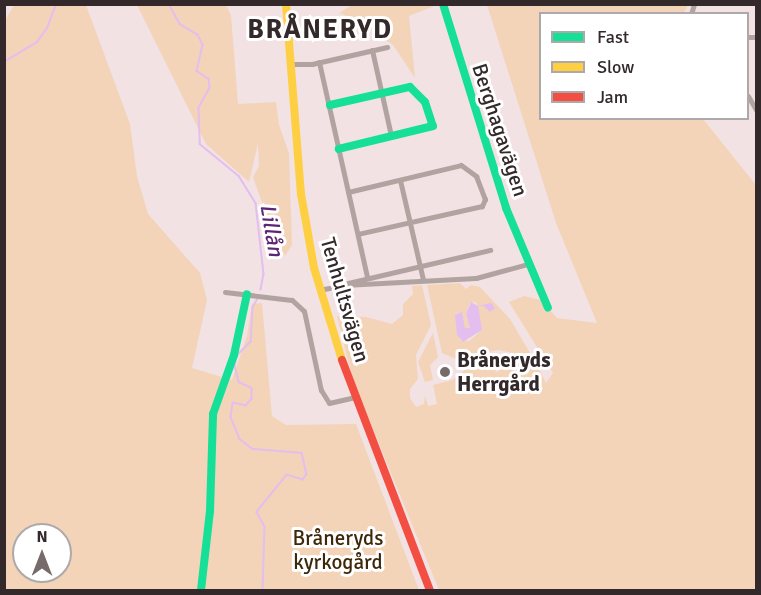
<!DOCTYPE html>
<meta charset="utf-8">
<style>
body{margin:0}
#map{position:relative;width:761px;height:595px;overflow:hidden;background:#f2e2e4;font-family:Signika,sans-serif}
div>[style]{position:absolute}
[style*='--x']{left:calc(var(--x)*1px);top:calc(var(--y)*1px);width:calc(var(--w)*1px);rotate:calc(var(--a)*1deg)}
.green>*{inset:0;background:#f3d4b8}
.water>*{inset:0;background:#e3beef}
.stream>*{height:1.5px;margin:-0.75px;padding:0 0.75px;transform-origin:0.75px;border-radius:0.75px;background:#e3beef}
.street>*{height:5px;margin:-2.5px;padding:0 2.5px;transform-origin:2.5px;border-radius:2.5px;background:#b1a4a0}
.fast>*{height:8px;margin:-4px;padding:0 4px;transform-origin:4px;border-radius:4px;background:#16e098}
.slow>*{height:8px;margin:-4px;padding:0 4px;transform-origin:4px;border-radius:4px;background:#ffcf43}
.jam>*{height:8px;margin:-4px;padding:0 4px;transform-origin:4px;border-radius:4px;background:#f24e42}
.dots>*{width:16px;height:16px;translate:-50% -50%;box-sizing:border-box;border:3px solid #fff;border-radius:50%}
span{translate:-50% -50%;white-space:nowrap;text-align:center;line-height:1.15;-webkit-text-stroke:6px #fff;paint-order:stroke}
.street-label{font-size:21px;color:#33292a}
.poi-label{font-size:21px;color:#33292a;font-weight:700}
.left{translate:0 -50%;text-align:left}
.park-label{font-size:21px;color:#3e2809}
.water-label{font-size:22px;color:#5c2575;font-style:italic}
.district-label{font-size:27px;color:#33292a;font-weight:700;letter-spacing:1.5px}
.frame{position:absolute;inset:0;border:6px solid #33292a;pointer-events:none}
.legend{position:absolute;left:539px;top:12px;width:210px;height:108px;box-sizing:border-box;background:#fff;border:2px solid #ada9aa;margin:0;padding:8px 10px;list-style:none;font-size:18px;color:#33292a}
.legend li{display:flex;align-items:center;gap:12px;height:30px}
.legend b{width:30px;border:2px solid #ada9aa}
.north{position:absolute;left:12px;top:523px;width:60px;height:60px;box-sizing:border-box;background:#fff;border:2px solid #ada9aa;border-radius:50%;rotate:0deg;font-size:16px;font-weight:700;line-height:24px;text-align:center;color:#33292a}
.north::after{content:'';display:block;margin:auto;width:21px;height:27px;background:#766a6b;clip-path:polygon(50% 0,100% 100%,50% 72%,0 100%)}
</style>
<div id="map">
<div class="green">
<div style="clip-path:polygon(evenodd,14px 5px,86px 5px,130px 124px,137px 176px,148px 214px,200px 273px,207px 300px,192px 368px,232px 380px,247px 336px,252px 304px,262px 303px,272px 416px,286px 425px,356px 424px,419px 590px,5px 590px,5px 21px,14px 5px,24px 535px,60px 535px,60px 571px,24px 571px,24px 535px)"></div>
<div style="clip-path:polygon(137px 5px,226px 5px,231px 15px,238px 104px,276px 102px,279px 125px,289px 153px,292px 245px,285px 256px,274px 237px,253px 177px,259px 166px,258px 143px,249px 182px,206px 144px)"></div>
<div style="clip-path:polygon(352px 5px,437px 5px,409px 16px,415px 78px,393px 45px,362px 22px,339px 13px)"></div>
<div style="clip-path:polygon(evenodd,487px 5px,688px 5px,684px 13px,540px 14px,540px 118px,703px 119px,756px 185px,756px 590px,439px 590px,353px 381px,337px 316px,366px 317px,392px 324px,403px 315px,403px 304px,413px 294px,412px 286px,422px 285px,431px 325px,416px 355px,418px 379px,410px 389px,410px 398px,416px 407px,424px 404px,425px 395px,428px 406px,437px 404px,433px 385px,452px 380px,464px 371px,456px 359px,442px 353px,427px 285px,460px 283px,466px 289px,471px 285px,480px 287px,510px 319px,530px 353px,522px 355px,498px 350px,484px 353px,487px 365px,493px 364px,496px 372px,532px 356px,546px 383px,553px 373px,509px 302px,524px 296px,541px 300px,557px 318px,597px 323px,556px 223px,487px 5px,476px 302px,482px 330px,469px 341px,460px 340px,456px 314px,462px 313px,465px 328px,470px 328px,466px 314px,470px 303px,476px 302px)"></div>
<div style="clip-path:polygon(433px 333px,438px 357px,430px 365px,433px 380px,425px 382px,418px 362px)"></div>
</div>
<div class="water">
<div style="clip-path:polygon(471px 302px,478px 306px,491px 303px,495px 308px,490px 312px,484px 306px,478px 306px,482px 330px,463px 342px,457px 335px,455px 315px,462px 312px,465px 328px,470px 328px,466px 314px)"></div>
</div>
<div class="stream">
<div style="--x:169;--y:4;--w:23;--a:61"></div>
<div style="--x:180;--y:24;--w:21;--a:31"></div>
<div style="--x:198;--y:35;--w:11;--a:63"></div>
<div style="--x:203;--y:45;--w:27;--a:103"></div>
<div style="--x:197;--y:71;--w:14;--a:34"></div>
<div style="--x:209;--y:79;--w:9;--a:84"></div>
<div style="--x:210;--y:88;--w:23;--a:119"></div>
<div style="--x:199;--y:108;--w:36;--a:88"></div>
<div style="--x:200;--y:144;--w:50;--a:39.4"></div>
<div style="--x:239;--y:176;--w:32;--a:58"></div>
<div style="--x:256;--y:203;--w:71;--a:83.6"></div>
<div style="--x:264;--y:274;--w:16;--a:101"></div>
<div style="--x:4;--y:62;--w:39;--a:-31"></div>
<div style="--x:37;--y:42;--w:17;--a:-54"></div>
<div style="--x:47;--y:28;--w:26;--a:-69"></div>
<div style="--x:258;--y:299;--w:9;--a:122"></div>
<div style="--x:253;--y:307;--w:35;--a:93"></div>
<div style="--x:251;--y:342;--w:20;--a:135"></div>
<div style="--x:237;--y:356;--w:10;--a:101"></div>
<div style="--x:235;--y:366;--w:16;--a:76"></div>
<div style="--x:239;--y:382;--w:14;--a:25"></div>
<div style="--x:252;--y:388;--w:11;--a:90"></div>
<div style="--x:252;--y:399;--w:9;--a:131"></div>
<div style="--x:246;--y:406;--w:13;--a:-167"></div>
<div style="--x:233;--y:403;--w:14;--a:98"></div>
<div style="--x:231;--y:417;--w:24;--a:68"></div>
<div style="--x:240;--y:439;--w:16;--a:38"></div>
<div style="--x:253;--y:449;--w:49;--a:4.7"></div>
<div style="--x:302;--y:453;--w:22;--a:77"></div>
<div style="--x:307;--y:474;--w:7;--a:124"></div>
<div style="--x:303;--y:480;--w:17;--a:-163"></div>
<div style="--x:287;--y:475;--w:48;--a:129"></div>
<div style="--x:257;--y:512;--w:17;--a:62"></div>
<div style="--x:265;--y:527;--w:63;--a:91.8"></div>
</div>
<div class="street">
<div style="--x:691;--y:14;--w:10;--a:-73"></div>
<div style="--x:748;--y:37;--w:8;--a:0"></div>
<div style="--x:372;--y:50;--w:88;--a:77.5"></div>
<div style="--x:319;--y:62;--w:220;--a:77.4"></div>
<div style="--x:290;--y:64;--w:22;--a:0"></div>
<div style="--x:312;--y:64;--w:77;--a:-12.8"></div>
<div style="--x:748;--y:96;--w:16;--a:60"></div>
<div style="--x:400;--y:180;--w:103;--a:77"></div>
<div style="--x:348;--y:192;--w:116;--a:-13.4"></div>
<div style="--x:461;--y:165;--w:19;--a:36"></div>
<div style="--x:476;--y:176;--w:25;--a:69"></div>
<div style="--x:485;--y:199;--w:8;--a:113"></div>
<div style="--x:482;--y:206;--w:127;--a:167.3"></div>
<div style="--x:348;--y:283;--w:146;--a:-13.1"></div>
<div style="--x:319;--y:290;--w:25;--a:-11"></div>
<div style="--x:344;--y:285;--w:132;--a:-3"></div>
<div style="--x:476;--y:278;--w:54;--a:-15.1"></div>
<div style="--x:225;--y:292;--w:67;--a:6.8"></div>
<div style="--x:292;--y:300;--w:16;--a:43"></div>
<div style="--x:304;--y:311;--w:81;--a:77.9"></div>
<div style="--x:321;--y:390;--w:15;--a:58"></div>
<div style="--x:329;--y:403;--w:28;--a:-13"></div>
</div>
<div class="fast">
<div style="--x:443;--y:4;--w:214;--a:72.8"></div>
<div style="--x:506;--y:208;--w:108;--a:67.2"></div>
<div style="--x:330;--y:105;--w:82;--a:-12.7"></div>
<div style="--x:410;--y:87;--w:21;--a:45"></div>
<div style="--x:425;--y:102;--w:25;--a:72"></div>
<div style="--x:433;--y:126;--w:97;--a:166.3"></div>
<div style="--x:201;--y:590;--w:80;--a:-83.5"></div>
<div style="--x:210;--y:511;--w:97;--a:-88.2"></div>
<div style="--x:213;--y:414;--w:63;--a:-70.4"></div>
<div style="--x:234;--y:355;--w:62;--a:-78"></div>
</div>
<div class="slow">
<div style="--x:286;--y:4;--w:191;--a:85.5"></div>
<div style="--x:301;--y:194;--w:75;--a:80"></div>
<div style="--x:314;--y:268;--w:96;--a:73.1"></div>
</div>
<div class="jam">
<div style="--x:342;--y:360;--w:246;--a:69.1"></div>
</div>
<div class="dots">
<div style="left:445px;top:372px;background:#766a6b"></div>
</div>
<div class="street-label">
<span style="left:500px;top:130px;rotate:72deg">Berghagavägen</span>
<span style="left:345px;top:300px;rotate:74deg">Tenhultsvägen</span>
</div>
<div class="poi-label">
<span class="left" style="left:457px;top:372px">Bråneryds<br>Herrgård</span>
</div>
<div class="park-label">
<span style="left:338px;top:550px">Bråneryds<br>kyrkogård</span>
</div>
<div class="water-label">
<span style="left:272px;top:230px;rotate:80deg">Lillån</span>
</div>
<div class="district-label">
<span style="left:320px;top:30px">BRÅNERYD</span>
</div>
<div class="frame"></div>
<ul class="legend">
<li><b style="height:8px;background:#16e098"></b>Fast</li>
<li><b style="height:8px;background:#ffcf43"></b>Slow</li>
<li><b style="height:8px;background:#f24e42"></b>Jam</li>
</ul>
<div class="north">N</div>
</div>
